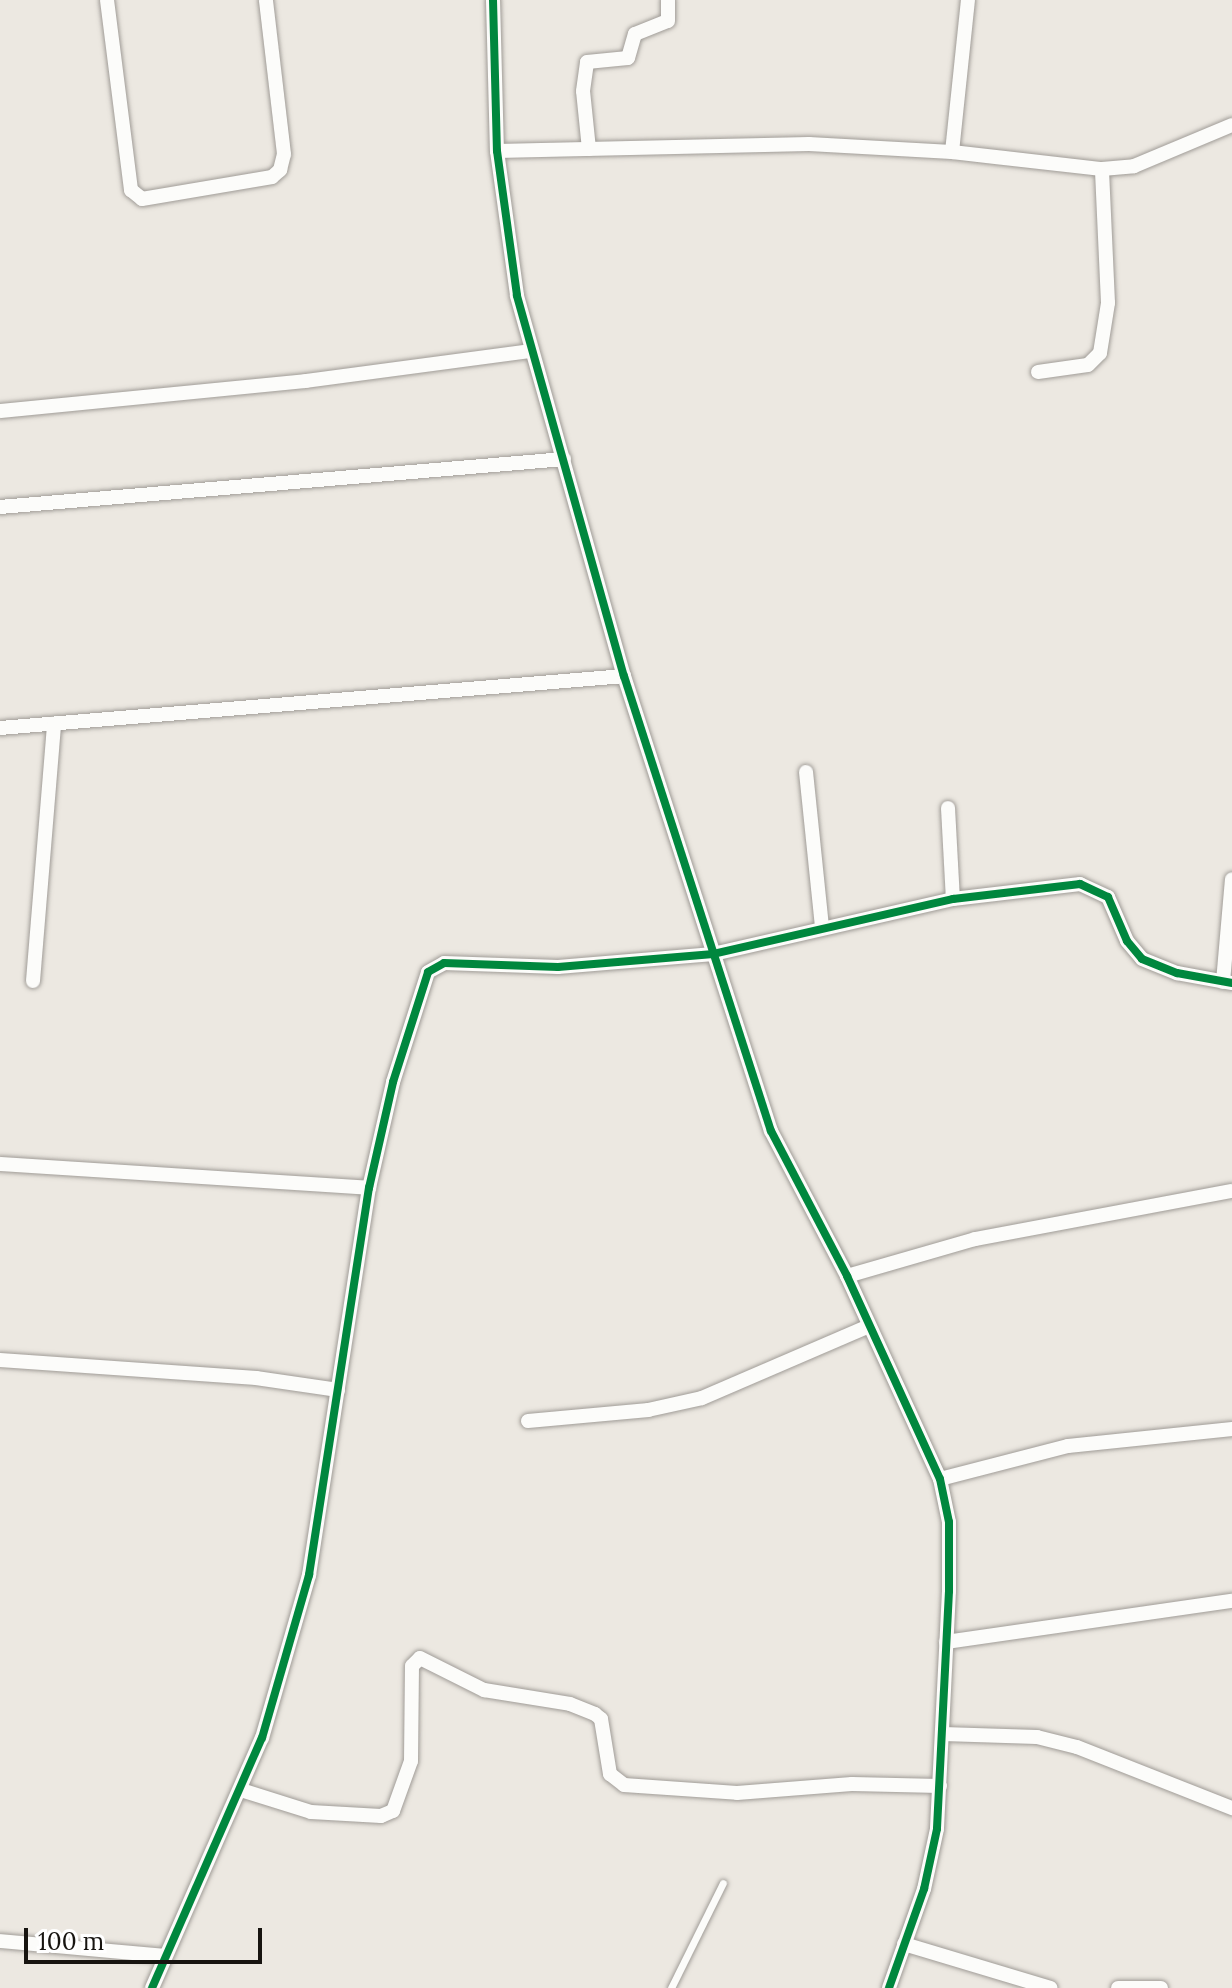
<!DOCTYPE html>
<style>
body{margin:0}
#map{position:relative;width:1232px;height:1988px;overflow:hidden;background:#ece8e1;font-family:Lora,serif}
div>[style]{position:absolute}
[style*='--x']{left:calc(var(--x)*1px);top:calc(var(--y)*1px);width:calc(var(--w)*1px);rotate:calc(var(--a)*1deg)}
.roads{filter:drop-shadow(0 0 2px #a09c97) drop-shadow(0 0 2px #a09c97)}
.service>*{height:7px;margin:-3.5px;padding:0 3.5px;transform-origin:3.5px;border-radius:3.5px;background:#fcfcfa}
.minor>*{height:14px;margin:-7px;padding:0 7px;transform-origin:7px;border-radius:7px;background:#fcfcfa}
.cycleway>*{height:8px;margin:-4px;padding:0 4px;transform-origin:4px;border-radius:4px;background:#00873e}
span{translate:-50% -50%;white-space:nowrap;text-align:center;line-height:1.15;-webkit-text-stroke:7px #fff;paint-order:stroke}
.scale{position:absolute;left:24px;top:1928px;width:238px;height:36px;box-sizing:border-box;border:4px solid #171410;border-top:0;padding-left:10px;font-size:24px;line-height:28px;white-space:nowrap;color:#171410;-webkit-text-stroke:6px #fff;paint-order:stroke}
</style>
<div id="map">
<div class="roads">
<div class="service">
<div style="--x:671;--y:1988;--w:117;--a:-63.7"></div>
</div>
<div class="minor">
<div style="--x:107;--y:0;--w:192;--a:82.8"></div>
<div style="--x:131;--y:190;--w:14;--a:39"></div>
<div style="--x:142;--y:199;--w:132;--a:-9.6"></div>
<div style="--x:272;--y:177;--w:11;--a:-41"></div>
<div style="--x:280;--y:170;--w:16;--a:-76"></div>
<div style="--x:284;--y:154;--w:155;--a:-96.7"></div>
<div style="--x:493;--y:0;--w:151;--a:88.5"></div>
<div style="--x:497;--y:151;--w:146;--a:82.1"></div>
<div style="--x:517;--y:296;--w:395;--a:74.3"></div>
<div style="--x:624;--y:676;--w:478;--a:72.1"></div>
<div style="--x:771;--y:1131;--w:164;--a:62.3"></div>
<div style="--x:847;--y:1276;--w:223;--a:65.4"></div>
<div style="--x:940;--y:1479;--w:44;--a:78.2"></div>
<div style="--x:949;--y:1522;--w:69;--a:90"></div>
<div style="--x:949;--y:1591;--w:238;--a:92.9"></div>
<div style="--x:937;--y:1829;--w:61;--a:102.2"></div>
<div style="--x:924;--y:1889;--w:105;--a:109.5"></div>
<div style="--x:589;--y:149;--w:58;--a:-95.9"></div>
<div style="--x:583;--y:91;--w:29;--a:-82"></div>
<div style="--x:587;--y:62;--w:41;--a:-5.6"></div>
<div style="--x:628;--y:58;--w:25;--a:-74"></div>
<div style="--x:635;--y:34;--w:35;--a:-22"></div>
<div style="--x:668;--y:21;--w:21;--a:-90"></div>
<div style="--x:497;--y:151;--w:312;--a:-1.3"></div>
<div style="--x:809;--y:144;--w:143;--a:3.2"></div>
<div style="--x:952;--y:152;--w:151;--a:6.5"></div>
<div style="--x:1102;--y:169;--w:32;--a:-5"></div>
<div style="--x:1134;--y:166;--w:106;--a:-22.7"></div>
<div style="--x:952;--y:152;--w:153;--a:-84"></div>
<div style="--x:1038;--y:372;--w:50;--a:-8"></div>
<div style="--x:1088;--y:365;--w:17;--a:-45"></div>
<div style="--x:1100;--y:353;--w:51;--a:-80.9"></div>
<div style="--x:1108;--y:303;--w:134;--a:-92.6"></div>
<div style="--x:0;--y:411;--w:307;--a:-5.6"></div>
<div style="--x:306;--y:381;--w:228;--a:-7.6"></div>
<div style="--x:0;--y:507;--w:566;--a:-4.86"></div>
<div style="--x:0;--y:728;--w:626;--a:-4.76"></div>
<div style="--x:806;--y:772;--w:155;--a:84.1"></div>
<div style="--x:948;--y:808;--w:91;--a:86.9"></div>
<div style="--x:33;--y:981;--w:258;--a:-85.3"></div>
<div style="--x:1223;--y:982;--w:103;--a:-85"></div>
<div style="--x:0;--y:1164;--w:370;--a:3.7"></div>
<div style="--x:847;--y:1276;--w:133;--a:-16.1"></div>
<div style="--x:975;--y:1239;--w:261;--a:-10.6"></div>
<div style="--x:0;--y:1360;--w:257;--a:4"></div>
<div style="--x:256;--y:1378;--w:83;--a:8.3"></div>
<div style="--x:528;--y:1421;--w:121;--a:-5.2"></div>
<div style="--x:648;--y:1410;--w:55;--a:-12.5"></div>
<div style="--x:702;--y:1398;--w:180;--a:-23.3"></div>
<div style="--x:940;--y:1479;--w:132;--a:-14.5"></div>
<div style="--x:1068;--y:1446;--w:165;--a:-5.9"></div>
<div style="--x:946;--y:1642;--w:289;--a:-8.2"></div>
<div style="--x:943;--y:1734;--w:94;--a:1.8"></div>
<div style="--x:1037;--y:1737;--w:41;--a:14"></div>
<div style="--x:1077;--y:1747;--w:167;--a:21.5"></div>
<div style="--x:241;--y:1790;--w:73;--a:17.4"></div>
<div style="--x:311;--y:1812;--w:70;--a:3.3"></div>
<div style="--x:381;--y:1816;--w:13;--a:-23"></div>
<div style="--x:393;--y:1811;--w:53;--a:-70.2"></div>
<div style="--x:411;--y:1761;--w:95;--a:-89.4"></div>
<div style="--x:412;--y:1666;--w:11;--a:-45"></div>
<div style="--x:420;--y:1658;--w:72;--a:26.6"></div>
<div style="--x:484;--y:1690;--w:87;--a:9.2"></div>
<div style="--x:570;--y:1704;--w:27;--a:22"></div>
<div style="--x:595;--y:1714;--w:8;--a:40"></div>
<div style="--x:601;--y:1719;--w:56;--a:80.7"></div>
<div style="--x:610;--y:1774;--w:18;--a:38"></div>
<div style="--x:624;--y:1785;--w:113;--a:4"></div>
<div style="--x:737;--y:1793;--w:115;--a:-4.5"></div>
<div style="--x:852;--y:1784;--w:88;--a:1.3"></div>
<div style="--x:0;--y:1941;--w:165;--a:5.2"></div>
<div style="--x:904;--y:1944;--w:153;--a:16.7"></div>
<div style="--x:152;--y:1988;--w:273;--a:-66.3"></div>
<div style="--x:262;--y:1738;--w:170;--a:-73.9"></div>
<div style="--x:309;--y:1575;--w:392;--a:-81.2"></div>
<div style="--x:369;--y:1188;--w:109;--a:-77.2"></div>
<div style="--x:393;--y:1082;--w:115;--a:-72.3"></div>
<div style="--x:428;--y:972;--w:18;--a:-29"></div>
<div style="--x:444;--y:963;--w:114;--a:2"></div>
<div style="--x:558;--y:967;--w:156;--a:-4.8"></div>
<div style="--x:713;--y:954;--w:246;--a:-12.9"></div>
<div style="--x:953;--y:899;--w:128;--a:-6.7"></div>
<div style="--x:1080;--y:884;--w:31;--a:25"></div>
<div style="--x:1108;--y:897;--w:48;--a:66.6"></div>
<div style="--x:1127;--y:941;--w:23;--a:50"></div>
<div style="--x:1142;--y:959;--w:38;--a:22"></div>
<div style="--x:1177;--y:973;--w:56;--a:10.3"></div>
<div style="--x:1118;--y:1988;--w:43;--a:0"></div>
</div>
</div>
<div class="cycleway">
<div style="--x:493;--y:0;--w:151;--a:88.5"></div>
<div style="--x:497;--y:151;--w:146;--a:82.1"></div>
<div style="--x:517;--y:296;--w:395;--a:74.3"></div>
<div style="--x:624;--y:676;--w:478;--a:72.1"></div>
<div style="--x:771;--y:1131;--w:164;--a:62.3"></div>
<div style="--x:847;--y:1276;--w:223;--a:65.4"></div>
<div style="--x:940;--y:1479;--w:44;--a:78.2"></div>
<div style="--x:949;--y:1522;--w:69;--a:90"></div>
<div style="--x:949;--y:1591;--w:238;--a:92.9"></div>
<div style="--x:937;--y:1829;--w:61;--a:102.2"></div>
<div style="--x:924;--y:1889;--w:105;--a:109.5"></div>
<div style="--x:152;--y:1988;--w:273;--a:-66.3"></div>
<div style="--x:262;--y:1738;--w:170;--a:-73.9"></div>
<div style="--x:309;--y:1575;--w:392;--a:-81.2"></div>
<div style="--x:369;--y:1188;--w:109;--a:-77.2"></div>
<div style="--x:393;--y:1082;--w:115;--a:-72.3"></div>
<div style="--x:428;--y:972;--w:18;--a:-29"></div>
<div style="--x:444;--y:963;--w:114;--a:2"></div>
<div style="--x:558;--y:967;--w:156;--a:-4.8"></div>
<div style="--x:713;--y:954;--w:246;--a:-12.9"></div>
<div style="--x:953;--y:899;--w:128;--a:-6.7"></div>
<div style="--x:1080;--y:884;--w:31;--a:25"></div>
<div style="--x:1108;--y:897;--w:48;--a:66.6"></div>
<div style="--x:1127;--y:941;--w:23;--a:50"></div>
<div style="--x:1142;--y:959;--w:38;--a:22"></div>
<div style="--x:1177;--y:973;--w:56;--a:10.3"></div>
</div>
<div class="scale">100 m</div>
</div>
